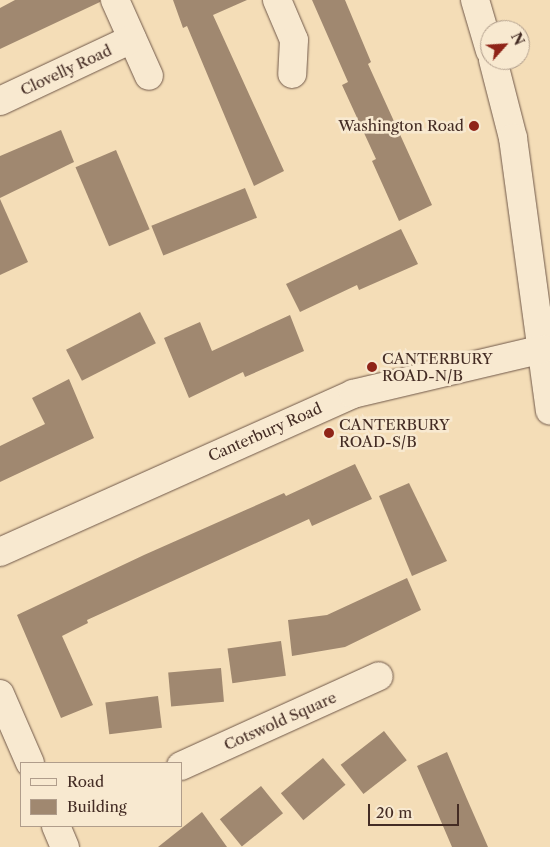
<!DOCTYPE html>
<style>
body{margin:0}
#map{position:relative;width:550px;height:847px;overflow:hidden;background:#f4ddb7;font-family:"Libre Caslon Text",serif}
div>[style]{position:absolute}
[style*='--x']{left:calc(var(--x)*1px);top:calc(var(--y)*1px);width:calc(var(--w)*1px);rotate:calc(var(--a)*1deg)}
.building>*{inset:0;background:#a08870;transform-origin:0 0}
.roads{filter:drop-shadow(0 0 1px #705849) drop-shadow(0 0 1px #705849)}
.minor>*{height:28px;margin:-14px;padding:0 14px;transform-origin:14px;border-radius:14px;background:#f8e9d0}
.dots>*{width:14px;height:14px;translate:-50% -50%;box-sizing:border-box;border:2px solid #f8e9d0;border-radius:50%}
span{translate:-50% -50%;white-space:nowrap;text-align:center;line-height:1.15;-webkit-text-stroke:5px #f8e9d0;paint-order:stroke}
.street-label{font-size:15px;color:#442c24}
.poi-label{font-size:15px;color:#442c24}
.right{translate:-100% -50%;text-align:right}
.left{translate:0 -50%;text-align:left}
.legend{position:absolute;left:20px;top:762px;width:162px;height:65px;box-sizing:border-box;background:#f8e9d0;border:1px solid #b09d8b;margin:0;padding:6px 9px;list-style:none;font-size:15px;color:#442c24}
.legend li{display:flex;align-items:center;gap:10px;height:25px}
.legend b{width:25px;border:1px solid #b09d8b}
.north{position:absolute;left:480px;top:20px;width:50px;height:50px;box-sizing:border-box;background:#f8e9d0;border:1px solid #b09d8b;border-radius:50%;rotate:64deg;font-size:14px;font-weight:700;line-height:20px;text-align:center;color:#442c24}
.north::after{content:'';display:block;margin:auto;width:18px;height:22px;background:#8f2418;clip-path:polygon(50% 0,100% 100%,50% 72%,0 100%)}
.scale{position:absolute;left:368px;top:804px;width:91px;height:22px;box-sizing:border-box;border:2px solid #442c24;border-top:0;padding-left:6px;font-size:15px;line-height:18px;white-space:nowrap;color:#442c24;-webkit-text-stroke:4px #f8e9d0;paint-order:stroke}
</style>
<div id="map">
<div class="building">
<div style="clip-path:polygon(15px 0,100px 0,100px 2px,0 49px,0 8px)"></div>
<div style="clip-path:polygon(173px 0,247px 0,213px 15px,284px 171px,254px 186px,187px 26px,183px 28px)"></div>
<div style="clip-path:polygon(312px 0,345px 0,371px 62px,368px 64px,432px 205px,399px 221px,372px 161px,376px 159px,342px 85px,348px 82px)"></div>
<div style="clip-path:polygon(61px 130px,74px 162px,0 198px,0 156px)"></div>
<div style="left:116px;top:150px;width:86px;height:44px;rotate:67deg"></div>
<div style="left:245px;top:188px;width:32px;height:101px;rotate:68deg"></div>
<div style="clip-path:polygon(0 199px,28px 262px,0 275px)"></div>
<div style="clip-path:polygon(401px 229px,418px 264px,359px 290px,357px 285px,300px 312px,286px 284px)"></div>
<div style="left:140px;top:312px;width:35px;height:83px;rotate:63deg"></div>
<div style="clip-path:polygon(290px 315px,304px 351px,245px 377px,243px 372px,189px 398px,164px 338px,200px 322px,212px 351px)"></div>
<div style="clip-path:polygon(69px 379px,94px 438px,0 482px,0 446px,45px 424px,32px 398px)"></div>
<div style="clip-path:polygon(355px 464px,372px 499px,312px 526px,309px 519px,87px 620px,88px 623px,62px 636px,93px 705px,61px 718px,17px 615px,144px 555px,284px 493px,286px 496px)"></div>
<div style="clip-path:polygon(409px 483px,447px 561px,412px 576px,379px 496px)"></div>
<div style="clip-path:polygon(407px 578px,421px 610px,345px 647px,292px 656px,288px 620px,327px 615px)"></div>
<div style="left:281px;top:641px;width:35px;height:54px;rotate:82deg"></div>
<div style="left:221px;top:668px;width:34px;height:53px;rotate:85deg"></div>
<div style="left:158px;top:696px;width:32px;height:53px;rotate:83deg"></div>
<div style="left:384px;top:731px;width:37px;height:55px;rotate:52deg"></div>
<div style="clip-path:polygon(447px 752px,467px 799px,488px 847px,452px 847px,437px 812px,417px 766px)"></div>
<div style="left:323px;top:758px;width:35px;height:55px;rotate:50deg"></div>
<div style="left:261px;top:786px;width:35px;height:53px;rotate:51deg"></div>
<div style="clip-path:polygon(202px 812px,227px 847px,158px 847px)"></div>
</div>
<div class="roads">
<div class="minor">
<div style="--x:115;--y:0;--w:83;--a:65.9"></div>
<div style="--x:277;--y:0;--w:43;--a:67"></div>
<div style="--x:294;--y:40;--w:34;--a:93"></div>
<div style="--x:475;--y:0;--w:53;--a:73.6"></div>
<div style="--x:493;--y:60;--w:81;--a:75.6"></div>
<div style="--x:513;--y:138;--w:275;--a:82.3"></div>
<div style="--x:0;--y:101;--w:146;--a:-25.2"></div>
<div style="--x:0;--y:552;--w:387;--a:-24.1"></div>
<div style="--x:353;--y:394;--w:195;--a:-13.3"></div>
<div style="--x:0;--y:694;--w:75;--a:66.5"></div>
<div style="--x:181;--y:766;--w:217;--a:-24.4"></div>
<div style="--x:56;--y:826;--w:23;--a:67"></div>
</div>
</div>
<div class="dots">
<div style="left:474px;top:126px;background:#8f2418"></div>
<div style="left:372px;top:367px;background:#8f2418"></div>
<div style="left:329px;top:433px;background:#8f2418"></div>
</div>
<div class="street-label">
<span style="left:66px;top:70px;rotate:-25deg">Clovelly Road</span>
<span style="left:265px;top:432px;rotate:-24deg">Canterbury Road</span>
<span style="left:280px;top:721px;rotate:-24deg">Cotswold Square</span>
</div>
<div class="poi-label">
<span class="right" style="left:464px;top:126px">Washington Road</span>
<span class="left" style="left:382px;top:367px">CANTERBURY<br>ROAD-N/B</span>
<span class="left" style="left:339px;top:433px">CANTERBURY<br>ROAD-S/B</span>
</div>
<ul class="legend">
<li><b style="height:6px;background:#f8e9d0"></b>Road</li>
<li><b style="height:14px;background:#a08870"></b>Building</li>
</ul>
<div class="north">N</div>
<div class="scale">20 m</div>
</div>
